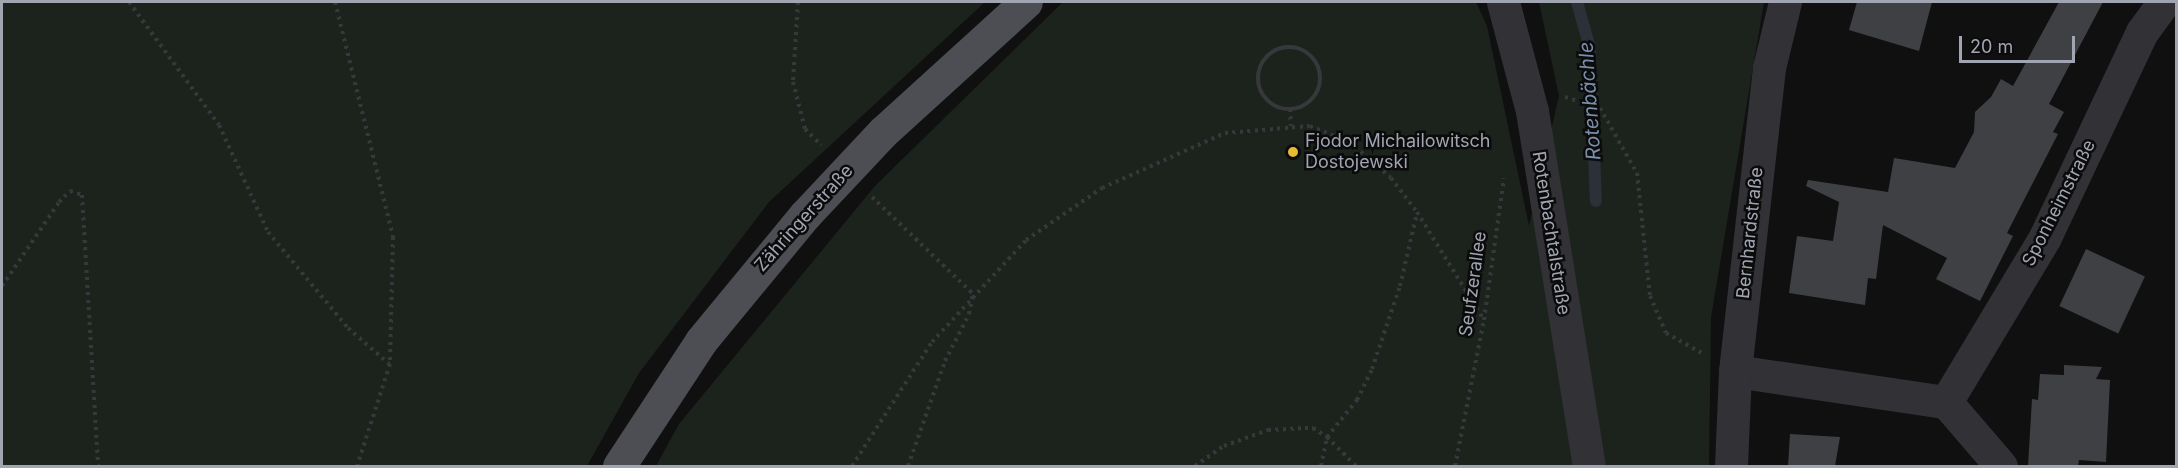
<!DOCTYPE html>
<meta charset="utf-8">
<style>
body{margin:0}
#map{position:relative;width:2178px;height:468px;overflow:hidden;background:#101011;font-family:Inter,sans-serif}
div>[style]{position:absolute}
[style*='--x']{left:calc(var(--x)*1px);top:calc(var(--y)*1px);width:calc(var(--w)*1px);rotate:calc(var(--a)*1deg)}
.green>*{inset:0;background:#1c231d}
.stream>*{height:12px;margin:-6px;padding:0 6px;transform-origin:6px;border-radius:6px;background:#2a3138}
.building>*{inset:0;background:#3f4044;transform-origin:0 0}
.path>*{height:4px;margin-top:-2px;transform-origin:0;background:repeating-linear-gradient(90deg,#37383c 0 3px,transparent 0 7.5px)}
.path>.ring{margin:-2px;padding:0;box-sizing:content-box;background:none;border:4px solid #37383c;border-radius:50%}
.minor>*{height:33px;margin:-16.5px;padding:0 16.5px;transform-origin:16.5px;border-radius:16.5px;background:#313136}
.major>*{height:33px;margin:-16.5px;padding:0 16.5px;transform-origin:16.5px;border-radius:16.5px;background:#4d4e54}
.major-bridge>*{height:33px;margin:-16.5px;padding:0 16.5px;transform-origin:16.5px;border-radius:16.5px;background:#4d4e54}
.dots>*{width:16px;height:16px;translate:-50% -50%;box-sizing:border-box;border:3px solid #0b0b0c;border-radius:50%}
span{translate:-50% -50%;white-space:nowrap;text-align:center;line-height:1.15;-webkit-text-stroke:5px #0b0b0c;paint-order:stroke}
.poi-label{font-size:18px;color:#a1a5b1}
.left{translate:0 -50%;text-align:left}
.street-label{font-size:18px;color:#a1a5b1}
.water-label{font-size:20px;color:#798fab;font-style:italic}
.frame{position:absolute;inset:0;border:3px solid #a1a5b1;pointer-events:none}
.scale{position:absolute;left:1959px;top:36px;width:116px;height:27px;box-sizing:border-box;border:3px solid #a1a5b1;border-top:0;padding-left:8px;font-size:18px;line-height:21px;white-space:nowrap;color:#a1a5b1;-webkit-text-stroke:4px #0b0b0c;paint-order:stroke}
</style>
<div id="map">
<div class="green">
<div style="clip-path:polygon(2px 2px,985px 2px,769px 202px,639px 373px,587px 466px,2px 466px)"></div>
<div style="clip-path:polygon(1063px 2px,1476px 2px,1487px 26px,1529px 226px,1559px 96px,1539px 2px,1764px 2px,1711px 317px,1709px 466px,656px 466px,679px 424px,875px 186px)"></div>
</div>
<div class="stream">
<div style="--x:1577;--y:2;--w:48;--a:74.2"></div>
<div style="--x:1590;--y:48;--w:153;--a:87.8"></div>
</div>
<div class="building">
<div style="clip-path:polygon(1857px 2px,1932px 2px,1919px 51px,1849px 30px)"></div>
<div style="clip-path:polygon(2059px 2px,2103px 2px,2049px 104px,2064px 112px,2053px 132px,2058px 134px,2007px 233px,2013px 236px,1980px 301px,1936px 279px,1947px 258px,1883px 225px,1876px 279px,1868px 278px,1865px 305px,1789px 293px,1797px 236px,1833px 241px,1839px 202px,1806px 186px,1808px 180px,1888px 192px,1894px 158px,1955px 168px,1974px 132px,1975px 112px,1991px 97px,2001px 79px,2013px 86px)"></div>
<div style="left:2086px;top:249px;width:65px;height:63px;rotate:25deg"></div>
<div style="clip-path:polygon(2064px 365px,2102px 367px,2096px 379px,2110px 380px,2106px 462px,2079px 460px,2078px 466px,2028px 466px,2032px 399px,2038px 400px,2040px 374px,2064px 375px)"></div>
<div style="clip-path:polygon(1790px 434px,1840px 437px,1835px 466px,1788px 466px)"></div>
</div>
<div class="path">
<div style="--x:129;--y:2;--w:152;--a:53.8"></div>
<div style="--x:219;--y:125;--w:118;--a:65.4"></div>
<div style="--x:268;--y:232;--w:125;--a:50.2"></div>
<div style="--x:348;--y:328;--w:55;--a:41.3"></div>
<div style="--x:335;--y:2;--w:242;--a:76.1"></div>
<div style="--x:393;--y:237;--w:127;--a:91.4"></div>
<div style="--x:390;--y:364;--w:107;--a:107.9"></div>
<div style="--x:798;--y:2;--w:80;--a:93.6"></div>
<div style="--x:793;--y:82;--w:49;--a:75.7"></div>
<div style="--x:805;--y:129;--w:23;--a:45"></div>
<div class="ring" style="left:1258px;top:47px;width:58px;height:58px"></div>
<div style="--x:1565;--y:97;--w:37;--a:17"></div>
<div style="--x:1600;--y:108;--w:75;--a:60.4"></div>
<div style="--x:1637;--y:173;--w:124;--a:84"></div>
<div style="--x:1650;--y:296;--w:40;--a:66.6"></div>
<div style="--x:1666;--y:333;--w:41;--a:29.1"></div>
<div style="--x:1290;--y:109;--w:17;--a:87"></div>
<div style="--x:872;--y:197;--w:140;--a:43.8"></div>
<div style="--x:2;--y:286;--w:102;--a:-55.8"></div>
<div style="--x:59;--y:202;--w:16;--a:-45"></div>
<div style="--x:70;--y:191;--w:13;--a:18"></div>
<div style="--x:82;--y:195;--w:271;--a:86.6"></div>
<div style="--x:852;--y:466;--w:148;--a:-57.2"></div>
<div style="--x:932;--y:342;--w:139;--a:-47.3"></div>
<div style="--x:1026;--y:240;--w:92;--a:-34.4"></div>
<div style="--x:1102;--y:188;--w:135;--a:-24.1"></div>
<div style="--x:1225;--y:133;--w:85;--a:-4.7"></div>
<div style="--x:1310;--y:126;--w:42;--a:22.3"></div>
<div style="--x:1349;--y:142;--w:55;--a:40.6"></div>
<div style="--x:1391;--y:178;--w:43;--a:52.6"></div>
<div style="--x:1417;--y:212;--w:127;--a:58.2"></div>
<div style="--x:908;--y:466;--w:111;--a:-70.6"></div>
<div style="--x:945;--y:361;--w:53;--a:-62.9"></div>
<div style="--x:969;--y:314;--w:20;--a:-79"></div>
<div style="--x:1195;--y:466;--w:35;--a:-35"></div>
<div style="--x:1224;--y:446;--w:47;--a:-20"></div>
<div style="--x:1268;--y:430;--w:37;--a:-3"></div>
<div style="--x:1305;--y:428;--w:8;--a:0"></div>
<div style="--x:1313;--y:428;--w:17;--a:33"></div>
<div style="--x:1327;--y:437;--w:41;--a:45"></div>
<div style="--x:1321;--y:466;--w:30;--a:-78"></div>
<div style="--x:1327;--y:437;--w:48;--a:-51"></div>
<div style="--x:1357;--y:400;--w:34;--a:-64"></div>
<div style="--x:1372;--y:369;--w:88;--a:-71.4"></div>
<div style="--x:1400;--y:286;--w:75;--a:-76.9"></div>
<div style="--x:1455;--y:466;--w:149;--a:-78.8"></div>
<div style="--x:1484;--y:320;--w:143;--a:-82"></div>
</div>
<div class="minor">
<div style="--x:1503;--y:2;--w:113;--a:75.1"></div>
<div style="--x:1532;--y:111;--w:360;--a:80.9"></div>
<div style="--x:1735;--y:371;--w:213;--a:8.4"></div>
<div style="--x:1946;--y:402;--w:192;--a:-59"></div>
<div style="--x:2045;--y:237;--w:227;--a:-64.7"></div>
<div style="--x:2142;--y:32;--w:37;--a:-54"></div>
<div style="--x:1946;--y:402;--w:84;--a:49.3"></div>
<div style="--x:1731;--y:466;--w:95;--a:-87.6"></div>
<div style="--x:1735;--y:371;--w:305;--a:-83.6"></div>
<div style="--x:1769;--y:68;--w:68;--a:-76.4"></div>
</div>
<div class="major">
<div style="--x:883;--y:132;--w:193;--a:-42.3"></div>
<div style="--x:619;--y:466;--w:149;--a:-56.7"></div>
<div style="--x:701;--y:341;--w:163;--a:-50.5"></div>
</div>
<div class="major-bridge">
<div style="--x:805;--y:215;--w:114;--a:-46.8"></div>
</div>
<div class="dots">
<div style="left:1293px;top:152px;background:#e6ba32"></div>
</div>
<div class="poi-label">
<span class="left" style="left:1305px;top:152px">Fjodor Michailowitsch<br>Dostojewski</span>
</div>
<div class="street-label">
<span style="left:2059px;top:203px;rotate:-63deg">Sponheimstraße</span>
<span style="left:804px;top:218px;rotate:-48deg">Zähringerstraße</span>
<span style="left:1551px;top:233px;rotate:81deg">Rotenbachtalstraße</span>
<span style="left:1750px;top:233px;rotate:-84deg">Bernhardstraße</span>
<span style="left:1473px;top:284px;rotate:-82deg">Seufzerallee</span>
</div>
<div class="water-label">
<span style="left:1590px;top:101px;rotate:-94deg">Rotenbächle</span>
</div>
<div class="frame"></div>
<div class="scale">20 m</div>
</div>
